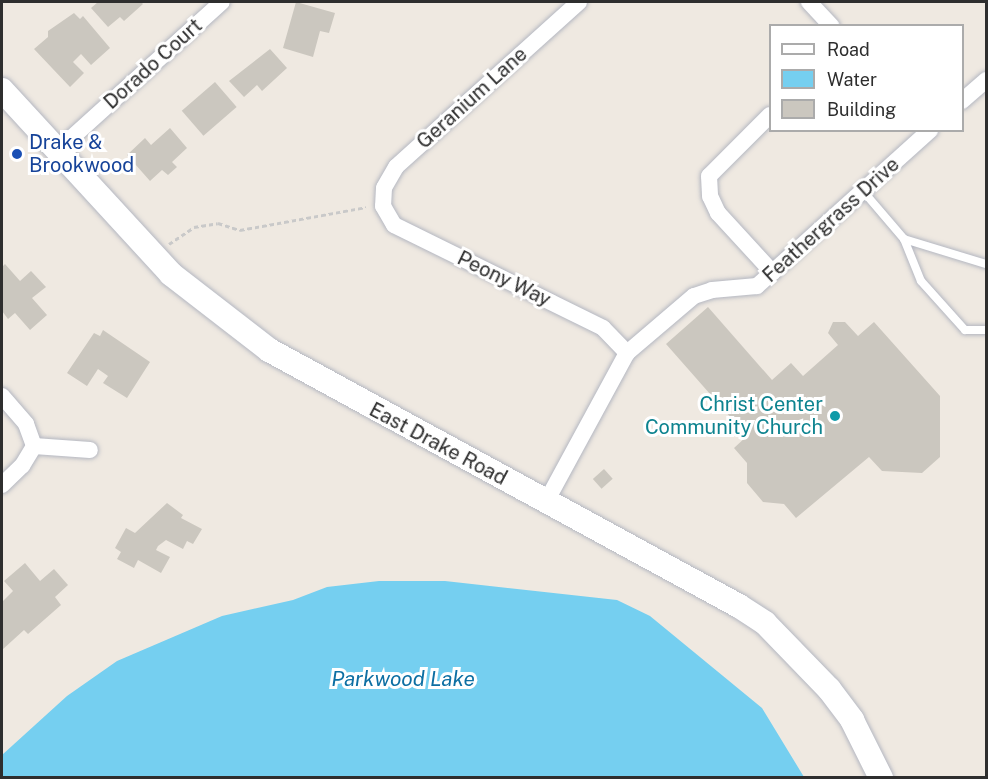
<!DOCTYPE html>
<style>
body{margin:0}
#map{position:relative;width:988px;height:779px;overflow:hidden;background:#efe9e1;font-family:"Public Sans",sans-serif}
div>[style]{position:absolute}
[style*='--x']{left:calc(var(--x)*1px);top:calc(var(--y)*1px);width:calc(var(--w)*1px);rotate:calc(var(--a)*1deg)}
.water>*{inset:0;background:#75cff0}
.building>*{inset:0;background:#cbc7bf;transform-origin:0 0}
.path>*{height:3px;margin-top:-1.5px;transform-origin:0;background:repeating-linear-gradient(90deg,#c9c9c9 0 4.5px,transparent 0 7.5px)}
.roads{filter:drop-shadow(0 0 2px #b4b7c1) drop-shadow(0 0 2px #b4b7c1)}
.service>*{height:8px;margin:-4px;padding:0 4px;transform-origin:4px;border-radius:4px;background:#fff}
.minor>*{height:16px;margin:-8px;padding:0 8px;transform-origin:8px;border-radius:8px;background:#fff}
.secondary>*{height:24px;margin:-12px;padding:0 12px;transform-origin:12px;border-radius:12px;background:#fff}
.dots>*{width:16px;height:16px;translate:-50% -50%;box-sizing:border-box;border:3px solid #fff;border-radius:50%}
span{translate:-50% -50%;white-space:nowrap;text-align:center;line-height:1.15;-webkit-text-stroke:6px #fff;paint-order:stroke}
.street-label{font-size:20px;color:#2e2e2e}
.transit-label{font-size:20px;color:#164399}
.left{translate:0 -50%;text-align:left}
.culture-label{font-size:20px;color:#0d838f}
.right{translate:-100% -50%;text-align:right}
.water-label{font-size:21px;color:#0d6fa3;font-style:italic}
.frame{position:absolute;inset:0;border:3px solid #2e2e2e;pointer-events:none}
.legend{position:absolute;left:769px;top:24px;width:195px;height:108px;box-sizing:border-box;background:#fff;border:2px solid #ababab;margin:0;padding:8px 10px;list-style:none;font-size:18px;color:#2e2e2e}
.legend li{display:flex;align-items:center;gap:12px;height:30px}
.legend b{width:30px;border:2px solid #ababab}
</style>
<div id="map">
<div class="water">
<div style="clip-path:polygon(379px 581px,445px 581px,617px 600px,650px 616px,762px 708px,804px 777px,2px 777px,2px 755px,67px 696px,117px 661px,222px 616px,293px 600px,327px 587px)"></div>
</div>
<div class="building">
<div style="clip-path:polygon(98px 2px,141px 2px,143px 4px,124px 21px,120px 17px,108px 27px,91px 8px)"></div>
<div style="clip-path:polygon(296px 2px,335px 13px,329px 33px,320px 31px,313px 57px,283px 48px)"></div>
<div style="clip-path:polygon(74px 13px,80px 19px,83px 16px,110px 48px,91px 65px,81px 54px,73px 62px,84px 73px,70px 87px,34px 49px,48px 37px,48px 31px)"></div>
<div style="clip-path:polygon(270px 49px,287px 68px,262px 91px,257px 85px,244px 97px,229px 81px)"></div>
<div style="left:215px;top:82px;width:33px;height:44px;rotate:49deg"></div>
<div style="clip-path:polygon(170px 128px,187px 148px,172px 162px,177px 167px,168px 175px,162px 170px,150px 181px,127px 155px,145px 138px,151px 145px)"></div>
<div style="clip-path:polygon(5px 264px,20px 281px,31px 271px,46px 287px,32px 298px,47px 315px,30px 330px,15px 313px,8px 319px,2px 311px,2px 267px)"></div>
<div style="clip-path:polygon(708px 307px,772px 380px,791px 363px,803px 376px,838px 345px,828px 333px,833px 322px,845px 322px,858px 336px,874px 322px,940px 396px,940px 457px,922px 473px,882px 471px,869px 457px,796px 518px,784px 504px,763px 502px,747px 483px,747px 463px,734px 448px,747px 436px,666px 344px)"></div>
<div style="clip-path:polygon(103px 330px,150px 362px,127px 398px,103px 383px,108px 376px,98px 369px,87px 386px,67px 373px,94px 333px,100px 336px)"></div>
<div style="left:604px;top:469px;width:13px;height:15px;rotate:48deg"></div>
<div style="clip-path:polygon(167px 503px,183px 515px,181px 518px,202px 529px,193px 544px,187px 541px,183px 549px,166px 540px,158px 546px,156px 550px,170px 557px,161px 573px,138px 560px,134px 568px,117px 559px,121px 552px,115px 548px,126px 528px,135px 533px)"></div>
<div style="clip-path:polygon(25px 563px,40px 581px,54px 569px,68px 585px,55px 597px,61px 605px,28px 634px,24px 630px,2px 650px,2px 602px,13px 591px,4px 581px)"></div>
</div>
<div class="path">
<div style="--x:169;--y:244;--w:30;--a:-34"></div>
<div style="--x:194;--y:227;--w:24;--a:-9"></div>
<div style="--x:218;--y:223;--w:23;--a:18"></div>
<div style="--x:240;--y:230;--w:128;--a:-10.3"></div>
</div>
<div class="roads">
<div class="service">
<div style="--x:863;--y:191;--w:63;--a:49.5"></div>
<div style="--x:904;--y:239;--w:86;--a:17"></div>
<div style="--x:904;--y:239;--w:45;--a:68"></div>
<div style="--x:921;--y:281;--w:66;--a:48.1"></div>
<div style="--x:965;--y:330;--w:21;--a:0"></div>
</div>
<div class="minor">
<div style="--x:579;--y:2;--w:246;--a:138"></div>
<div style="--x:396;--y:167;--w:24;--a:120"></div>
<div style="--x:384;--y:188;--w:18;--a:93"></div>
<div style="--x:383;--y:206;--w:22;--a:60"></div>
<div style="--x:394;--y:225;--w:233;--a:26.2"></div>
<div style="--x:603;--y:328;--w:35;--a:46"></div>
<div style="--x:809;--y:2;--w:33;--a:47"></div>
<div style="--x:962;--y:101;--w:32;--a:-41"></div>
<div style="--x:770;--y:115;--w:86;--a:135"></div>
<div style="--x:709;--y:176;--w:20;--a:87"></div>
<div style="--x:710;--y:196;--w:19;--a:65"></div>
<div style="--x:718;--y:213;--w:81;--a:47.5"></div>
<div style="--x:57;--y:151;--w:222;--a:-42.1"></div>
<div style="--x:2;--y:396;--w:37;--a:49"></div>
<div style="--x:26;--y:424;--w:23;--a:70"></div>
<div style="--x:34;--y:446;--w:56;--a:4.1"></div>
<div style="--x:2;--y:485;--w:28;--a:-44"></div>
<div style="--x:22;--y:466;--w:23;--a:-59"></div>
<div style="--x:546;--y:502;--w:170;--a:-61.5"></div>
<div style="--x:627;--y:353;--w:88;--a:-40.4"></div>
<div style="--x:694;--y:296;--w:19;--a:-18"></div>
<div style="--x:712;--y:290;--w:45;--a:-5.1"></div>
<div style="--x:757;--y:286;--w:233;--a:-42"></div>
</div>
<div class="secondary">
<div style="--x:2;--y:90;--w:250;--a:47.4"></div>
<div style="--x:171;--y:274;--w:124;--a:37.8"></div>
<div style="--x:269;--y:350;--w:535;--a:28.58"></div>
<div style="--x:739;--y:606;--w:31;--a:33"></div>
<div style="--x:765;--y:623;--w:92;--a:45.9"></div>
<div style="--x:829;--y:689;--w:39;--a:53"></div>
<div style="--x:852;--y:720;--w:65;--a:63.4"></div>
</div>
</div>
<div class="dots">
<div style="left:17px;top:154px;background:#1a4fb4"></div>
<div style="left:835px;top:416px;background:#0f9aa8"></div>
</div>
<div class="street-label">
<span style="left:153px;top:64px;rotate:-42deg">Dorado Court</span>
<span style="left:472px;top:98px;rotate:-42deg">Geranium Lane</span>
<span style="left:831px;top:220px;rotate:-42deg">Feathergrass Drive</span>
<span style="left:504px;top:279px;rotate:26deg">Peony Way</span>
<span style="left:438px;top:444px;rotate:28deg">East Drake Road</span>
</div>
<div class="transit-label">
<span class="left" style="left:29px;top:154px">Drake &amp;<br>Brookwood</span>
</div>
<div class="culture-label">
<span class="right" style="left:823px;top:416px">Christ Center<br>Community Church</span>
</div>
<div class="water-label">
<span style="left:403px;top:679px">Parkwood Lake</span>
</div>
<div class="frame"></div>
<ul class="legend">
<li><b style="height:8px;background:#fff"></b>Road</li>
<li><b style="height:16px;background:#75cff0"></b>Water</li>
<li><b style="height:16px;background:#cbc7bf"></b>Building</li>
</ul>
</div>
